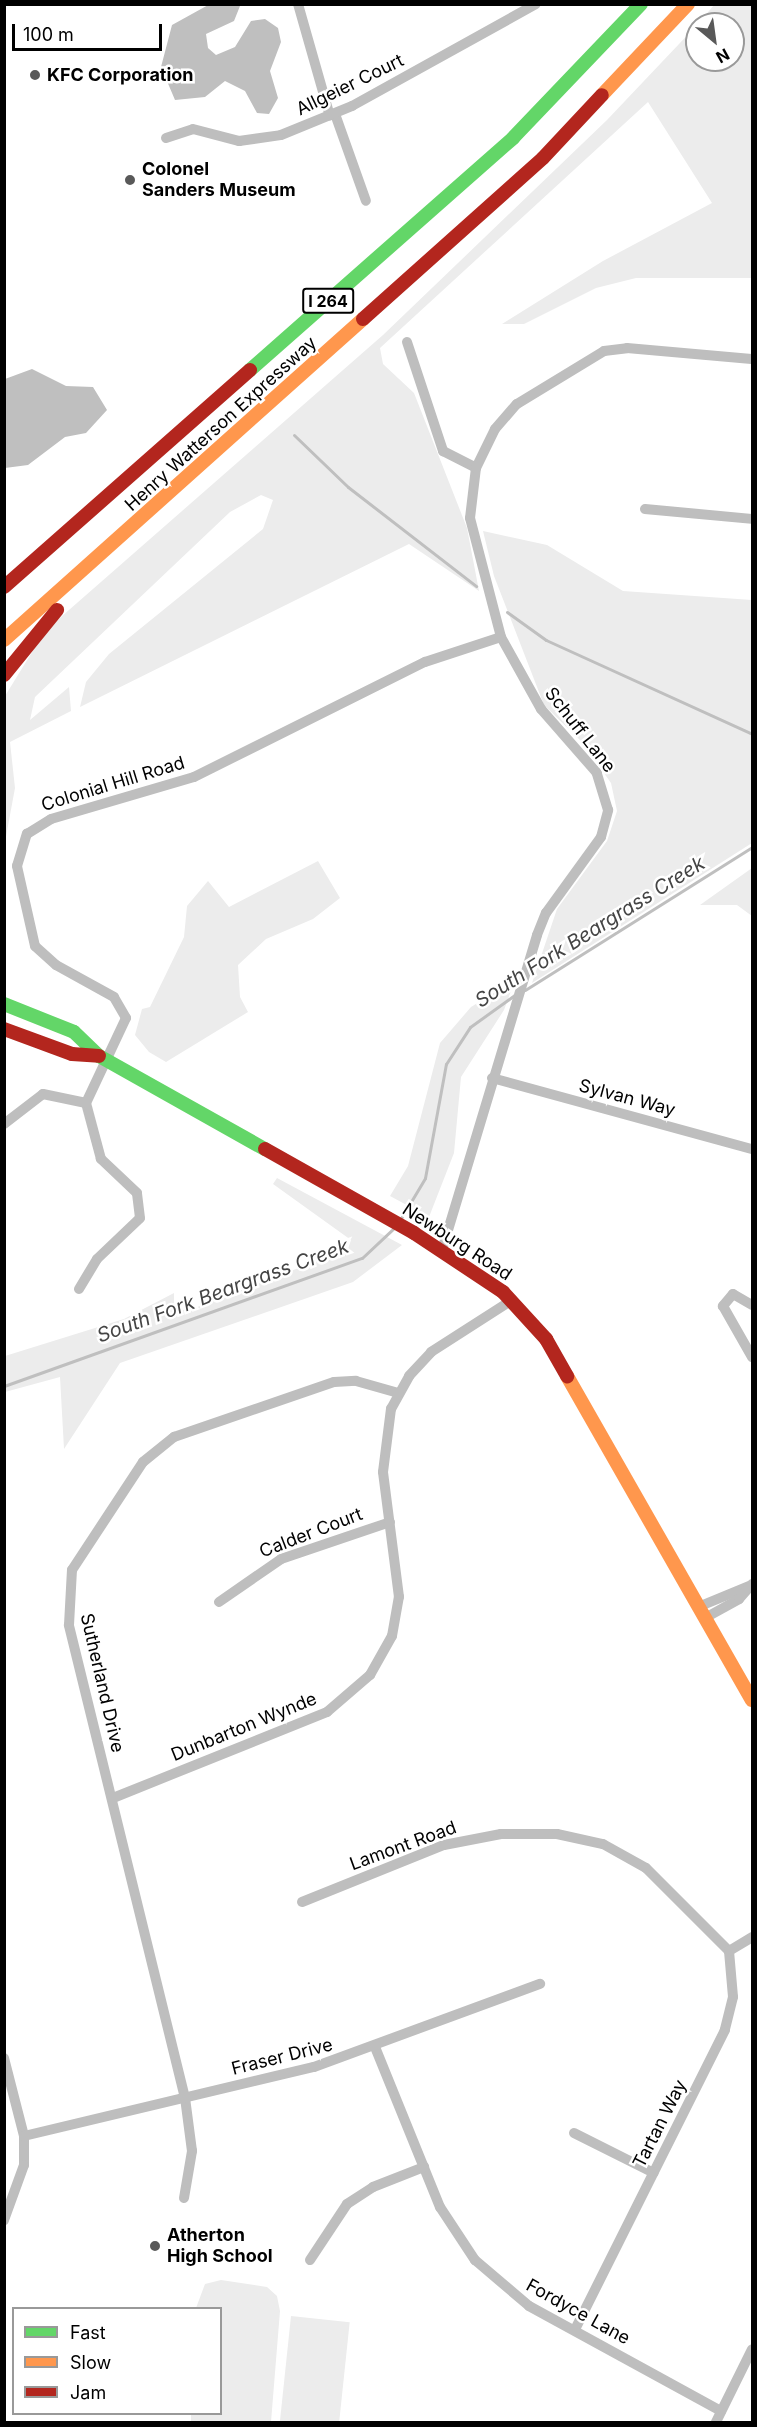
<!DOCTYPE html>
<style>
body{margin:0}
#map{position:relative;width:757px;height:2427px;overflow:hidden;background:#fff;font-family:Inter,sans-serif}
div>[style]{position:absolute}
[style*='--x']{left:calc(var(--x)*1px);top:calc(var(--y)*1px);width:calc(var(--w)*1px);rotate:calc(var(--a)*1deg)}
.green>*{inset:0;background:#ececec;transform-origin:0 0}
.water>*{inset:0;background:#bfbfbf}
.stream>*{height:3px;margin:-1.5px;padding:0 1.5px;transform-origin:1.5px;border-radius:1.5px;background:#bfbfbf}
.street>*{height:10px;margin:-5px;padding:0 5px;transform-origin:5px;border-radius:5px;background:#bebebe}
.fast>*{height:14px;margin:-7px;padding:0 7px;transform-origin:7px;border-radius:7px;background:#63d668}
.slow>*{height:14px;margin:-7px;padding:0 7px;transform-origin:7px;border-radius:7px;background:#ff974d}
.jam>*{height:14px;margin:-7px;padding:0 7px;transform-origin:7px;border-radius:7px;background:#b3261e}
.dots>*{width:16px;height:16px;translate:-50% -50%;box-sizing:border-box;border:3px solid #fff;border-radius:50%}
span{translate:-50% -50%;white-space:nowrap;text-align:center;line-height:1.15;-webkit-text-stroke:5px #fff;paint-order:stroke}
.shield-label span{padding:2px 4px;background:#fff;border:2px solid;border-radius:4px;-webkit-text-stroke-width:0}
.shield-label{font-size:16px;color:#000;font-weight:700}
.poi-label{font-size:18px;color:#000;font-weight:700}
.left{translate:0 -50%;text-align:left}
.street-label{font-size:18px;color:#000}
.water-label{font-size:20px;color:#444;font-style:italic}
.frame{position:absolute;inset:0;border:6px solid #000;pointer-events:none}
.legend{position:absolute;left:12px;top:2307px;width:210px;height:108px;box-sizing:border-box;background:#fff;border:2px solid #999;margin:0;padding:8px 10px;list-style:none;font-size:18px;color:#000}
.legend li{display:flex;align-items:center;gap:12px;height:30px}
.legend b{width:30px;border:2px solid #999}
.north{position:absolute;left:685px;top:12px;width:60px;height:60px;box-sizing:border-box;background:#fff;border:2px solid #999;border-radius:50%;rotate:151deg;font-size:16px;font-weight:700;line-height:24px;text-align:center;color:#000}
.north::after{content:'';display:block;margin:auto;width:21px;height:27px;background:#595959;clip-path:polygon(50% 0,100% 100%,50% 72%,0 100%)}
.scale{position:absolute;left:12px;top:24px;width:150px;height:27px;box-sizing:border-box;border:3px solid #000;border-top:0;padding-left:8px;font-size:18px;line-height:21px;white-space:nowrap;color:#000;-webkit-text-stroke:4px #fff;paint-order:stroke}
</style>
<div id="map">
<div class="green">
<div style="clip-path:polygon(714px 5px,752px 5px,752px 278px,636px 278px,596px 288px,524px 324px,502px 324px,603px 261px,712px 203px,648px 102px,380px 348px,383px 364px,414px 393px,467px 528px,479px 591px,409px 544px,80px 707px,86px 682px,109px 654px,263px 529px,273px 500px,261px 495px,230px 512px,35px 697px,30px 720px,69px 687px,71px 711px,10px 742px,15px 788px,5px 842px,5px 696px,45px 631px,383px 335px,607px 120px,697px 25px,697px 60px,733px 60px,733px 24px,698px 24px)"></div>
<div style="clip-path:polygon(483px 531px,547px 545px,623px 591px,752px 600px,752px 843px,532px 983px,557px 909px,607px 841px,617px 811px,611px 783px,582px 742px,544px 705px,494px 576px)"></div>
<div style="clip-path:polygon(318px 861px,340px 898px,313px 919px,266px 939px,238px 965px,240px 997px,248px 1012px,166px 1062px,149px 1052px,135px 1035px,142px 1009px,150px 1007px,184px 937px,187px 906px,208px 881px,229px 907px)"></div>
<div style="clip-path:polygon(752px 868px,752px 916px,737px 905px,700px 905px)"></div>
<div style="clip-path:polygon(515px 980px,504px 1010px,461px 1077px,454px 1153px,429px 1217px,390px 1196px,408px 1166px,440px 1043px,471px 1007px)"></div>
<div style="clip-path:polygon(277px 1178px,402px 1245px,353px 1282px,120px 1363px,64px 1449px,60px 1377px,5px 1392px,5px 1356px,124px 1319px,174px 1293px,174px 1307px,187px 1311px,348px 1249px,351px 1240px,273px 1184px)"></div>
<div style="clip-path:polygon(221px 2280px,267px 2287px,277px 2296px,280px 2311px,271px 2422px,191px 2422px,191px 2414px,220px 2414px,220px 2308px,196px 2308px,205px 2284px)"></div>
<div style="left:291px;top:2316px;width:59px;height:106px;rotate:6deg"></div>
</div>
<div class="water">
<div style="clip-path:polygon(210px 4px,240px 6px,234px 21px,206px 34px,208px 48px,216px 55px,235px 47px,251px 21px,265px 19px,278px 28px,281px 42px,270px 71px,278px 98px,269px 114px,257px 113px,245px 91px,225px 81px,205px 97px,175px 100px,161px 67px,172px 25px)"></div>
<div style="clip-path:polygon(32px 369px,66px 386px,93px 387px,107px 410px,86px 433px,65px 437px,28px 465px,5px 468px,5px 379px)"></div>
</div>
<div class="stream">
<div style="--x:294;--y:435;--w:75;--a:43.9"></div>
<div style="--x:348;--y:487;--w:162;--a:37.7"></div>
<div style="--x:507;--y:612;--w:48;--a:35.7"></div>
<div style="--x:546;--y:640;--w:226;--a:24.5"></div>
<div style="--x:525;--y:990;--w:268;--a:-32.2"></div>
<div style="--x:400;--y:1220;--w:49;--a:-59.2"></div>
<div style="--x:425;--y:1178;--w:116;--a:-79.6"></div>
<div style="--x:446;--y:1064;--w:44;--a:-57"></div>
<div style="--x:470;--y:1027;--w:57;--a:-35.7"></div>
<div style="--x:4;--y:1386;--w:380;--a:-19.7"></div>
<div style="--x:362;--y:1258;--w:44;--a:-43.2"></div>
</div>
<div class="street">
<div style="--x:298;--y:4;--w:116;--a:74.1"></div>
<div style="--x:335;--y:114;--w:92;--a:70.4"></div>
<div style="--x:166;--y:138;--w:28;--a:-18"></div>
<div style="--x:193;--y:129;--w:48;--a:14.6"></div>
<div style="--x:239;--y:141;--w:42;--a:-8.1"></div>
<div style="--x:281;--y:135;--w:77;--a:-22.2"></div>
<div style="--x:352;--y:106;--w:210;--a:-29"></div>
<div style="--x:407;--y:342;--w:115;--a:71.7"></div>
<div style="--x:443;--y:451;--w:37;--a:27"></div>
<div style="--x:645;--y:509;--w:107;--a:5.3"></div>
<div style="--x:492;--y:1078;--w:270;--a:15.3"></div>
<div style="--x:4;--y:1124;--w:49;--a:-37.6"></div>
<div style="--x:43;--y:1094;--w:44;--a:11.8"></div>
<div style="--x:442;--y:1250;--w:329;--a:-73.2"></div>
<div style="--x:537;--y:935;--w:24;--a:-68"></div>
<div style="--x:546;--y:913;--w:94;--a:-54.1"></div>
<div style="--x:601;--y:837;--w:28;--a:-75"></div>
<div style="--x:608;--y:810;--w:39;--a:-107"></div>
<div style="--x:597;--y:773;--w:85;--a:-131.2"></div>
<div style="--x:541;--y:709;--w:82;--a:-119.1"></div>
<div style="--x:501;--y:637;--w:123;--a:-104.6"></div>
<div style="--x:470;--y:518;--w:50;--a:-83.2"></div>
<div style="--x:476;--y:468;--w:43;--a:-64"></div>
<div style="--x:495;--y:429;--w:33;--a:-49"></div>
<div style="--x:517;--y:404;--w:102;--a:-31.3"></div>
<div style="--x:604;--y:351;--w:23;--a:-7"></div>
<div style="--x:627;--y:348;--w:125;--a:5"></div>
<div style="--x:79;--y:1289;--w:35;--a:-59"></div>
<div style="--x:97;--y:1259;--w:59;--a:-43.6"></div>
<div style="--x:140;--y:1218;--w:25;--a:-97"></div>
<div style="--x:137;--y:1193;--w:50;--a:-136.6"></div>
<div style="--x:101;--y:1159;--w:58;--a:-105"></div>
<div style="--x:86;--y:1103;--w:94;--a:-64.8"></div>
<div style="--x:126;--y:1018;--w:24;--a:-120"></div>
<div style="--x:114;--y:997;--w:66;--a:-151.1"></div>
<div style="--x:56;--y:965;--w:28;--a:-138"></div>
<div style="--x:35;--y:946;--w:82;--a:-102.7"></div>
<div style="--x:17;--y:866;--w:34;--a:-73"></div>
<div style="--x:27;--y:834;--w:28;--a:-32"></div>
<div style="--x:51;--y:819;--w:149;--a:-16.4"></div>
<div style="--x:194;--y:777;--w:258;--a:-26.5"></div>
<div style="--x:425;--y:662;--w:80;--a:-18.2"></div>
<div style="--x:752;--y:1305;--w:22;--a:-150"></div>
<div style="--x:733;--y:1294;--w:16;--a:130"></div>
<div style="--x:723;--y:1306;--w:59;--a:60.4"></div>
<div style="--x:219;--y:1602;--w:75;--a:-34.7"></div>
<div style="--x:281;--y:1559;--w:115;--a:-18.7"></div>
<div style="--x:698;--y:1607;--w:55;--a:-22.4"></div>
<div style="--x:705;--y:1618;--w:39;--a:-29"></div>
<div style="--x:739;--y:1599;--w:20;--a:-49"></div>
<div style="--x:113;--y:1798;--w:231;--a:-21.9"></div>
<div style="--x:327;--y:1712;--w:57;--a:-40.7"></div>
<div style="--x:370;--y:1675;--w:45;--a:-60.6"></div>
<div style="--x:392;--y:1636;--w:40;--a:-80"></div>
<div style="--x:399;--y:1597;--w:126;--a:-97.3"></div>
<div style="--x:383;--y:1472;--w:64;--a:-82.8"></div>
<div style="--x:391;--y:1409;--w:38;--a:-61"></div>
<div style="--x:409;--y:1376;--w:33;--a:-47"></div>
<div style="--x:431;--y:1352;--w:96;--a:-32.7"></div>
<div style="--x:302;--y:1902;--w:153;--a:-21.9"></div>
<div style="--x:444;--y:1845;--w:58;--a:-10.9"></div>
<div style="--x:501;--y:1834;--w:56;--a:0"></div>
<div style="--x:557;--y:1834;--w:47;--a:12.3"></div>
<div style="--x:603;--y:1844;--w:49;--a:29.2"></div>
<div style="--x:646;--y:1868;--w:117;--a:45"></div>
<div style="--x:729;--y:1951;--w:46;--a:85"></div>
<div style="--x:733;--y:1997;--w:34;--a:104"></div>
<div style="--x:725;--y:2030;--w:335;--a:116.6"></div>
<div style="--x:729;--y:1951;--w:27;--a:-31"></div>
<div style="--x:375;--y:2047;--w:173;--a:67.9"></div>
<div style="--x:440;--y:2207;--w:64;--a:56.6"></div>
<div style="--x:475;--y:2260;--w:71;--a:40.4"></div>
<div style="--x:529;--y:2306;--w:219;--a:28.7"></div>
<div style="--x:4;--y:2058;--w:81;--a:75.6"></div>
<div style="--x:24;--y:2136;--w:29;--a:90"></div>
<div style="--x:24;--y:2165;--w:59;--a:110"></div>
<div style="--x:574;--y:2133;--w:89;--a:26.6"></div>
<div style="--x:24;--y:2136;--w:298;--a:-13.4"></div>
<div style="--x:314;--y:2067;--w:241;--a:-20.2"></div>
<div style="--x:184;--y:2198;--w:48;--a:-80.3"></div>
<div style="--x:192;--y:2151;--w:53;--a:-97.5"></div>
<div style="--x:185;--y:2098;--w:487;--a:-103.8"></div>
<div style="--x:69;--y:1625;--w:55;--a:-86.9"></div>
<div style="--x:72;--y:1570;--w:129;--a:-56.7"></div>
<div style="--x:143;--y:1462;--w:40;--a:-39"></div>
<div style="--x:174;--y:1437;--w:169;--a:-19"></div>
<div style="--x:334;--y:1382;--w:22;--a:-3"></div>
<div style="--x:356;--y:1381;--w:44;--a:15.9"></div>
<div style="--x:310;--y:2260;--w:67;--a:-56.5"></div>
<div style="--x:347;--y:2204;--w:31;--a:-33"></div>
<div style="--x:373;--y:2187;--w:55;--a:-21.4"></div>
<div style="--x:716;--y:2422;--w:81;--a:-63.7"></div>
</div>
<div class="fast">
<div style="--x:250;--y:370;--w:351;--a:-41.4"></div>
<div style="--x:513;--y:138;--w:185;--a:-46.3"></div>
<div style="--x:4;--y:1004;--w:75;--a:21.8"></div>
<div style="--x:74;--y:1032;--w:35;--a:44"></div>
<div style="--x:99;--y:1056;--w:190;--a:29.3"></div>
</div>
<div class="slow">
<div style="--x:602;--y:95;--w:125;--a:-46.6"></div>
<div style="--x:4;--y:640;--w:482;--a:-41.8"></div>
<div style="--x:567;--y:1376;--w:373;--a:60.3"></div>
</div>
<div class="jam">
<div style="--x:363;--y:319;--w:241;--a:-41.8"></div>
<div style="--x:543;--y:158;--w:86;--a:-46.9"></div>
<div style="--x:4;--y:587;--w:328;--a:-41.4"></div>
<div style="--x:4;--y:675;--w:84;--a:-50.8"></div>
<div style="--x:4;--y:1029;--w:72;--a:20.2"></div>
<div style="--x:72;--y:1054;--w:27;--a:4"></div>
<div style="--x:265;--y:1149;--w:171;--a:29.4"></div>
<div style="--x:414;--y:1233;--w:107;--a:33.5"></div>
<div style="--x:503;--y:1292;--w:64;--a:47.5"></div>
<div style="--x:546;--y:1339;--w:43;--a:60.4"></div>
</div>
<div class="dots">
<div style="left:35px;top:75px;background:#595959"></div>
<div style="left:130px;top:180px;background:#595959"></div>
<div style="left:155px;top:2246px;background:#595959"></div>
</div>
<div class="shield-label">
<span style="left:328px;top:301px">I 264</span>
</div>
<div class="poi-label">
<span class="left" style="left:47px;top:75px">KFC Corporation</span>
<span class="left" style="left:142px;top:180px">Colonel<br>Sanders Museum</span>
<span class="left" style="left:167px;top:2246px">Atherton<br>High School</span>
</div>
<div class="street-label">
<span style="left:350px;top:85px;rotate:-26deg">Allgeier Court</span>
<span style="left:221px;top:424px;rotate:-42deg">Henry Watterson Expressway</span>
<span style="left:580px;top:730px;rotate:52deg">Schuff Lane</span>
<span style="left:113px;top:784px;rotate:-17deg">Colonial Hill Road</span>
<span style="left:627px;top:1098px;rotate:15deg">Sylvan Way</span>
<span style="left:457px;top:1242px;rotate:33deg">Newburg Road</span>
<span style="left:311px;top:1533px;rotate:-21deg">Calder Court</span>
<span style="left:102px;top:1683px;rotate:77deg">Sutherland Drive</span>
<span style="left:244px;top:1727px;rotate:-22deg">Dunbarton Wynde</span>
<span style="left:403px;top:1846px;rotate:-20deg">Lamont Road</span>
<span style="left:282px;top:2057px;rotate:-14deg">Fraser Drive</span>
<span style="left:660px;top:2124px;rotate:-63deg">Tartan Way</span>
<span style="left:578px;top:2312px;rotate:29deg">Fordyce Lane</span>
</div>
<div class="water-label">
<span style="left:590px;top:932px;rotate:-32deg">South Fork Beargrass Creek</span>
<span style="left:223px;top:1291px;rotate:-20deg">South Fork Beargrass Creek</span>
</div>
<div class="frame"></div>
<ul class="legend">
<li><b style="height:8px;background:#63d668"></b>Fast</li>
<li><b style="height:8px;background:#ff974d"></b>Slow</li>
<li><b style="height:8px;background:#b3261e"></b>Jam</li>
</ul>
<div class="north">N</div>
<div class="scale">100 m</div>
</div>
